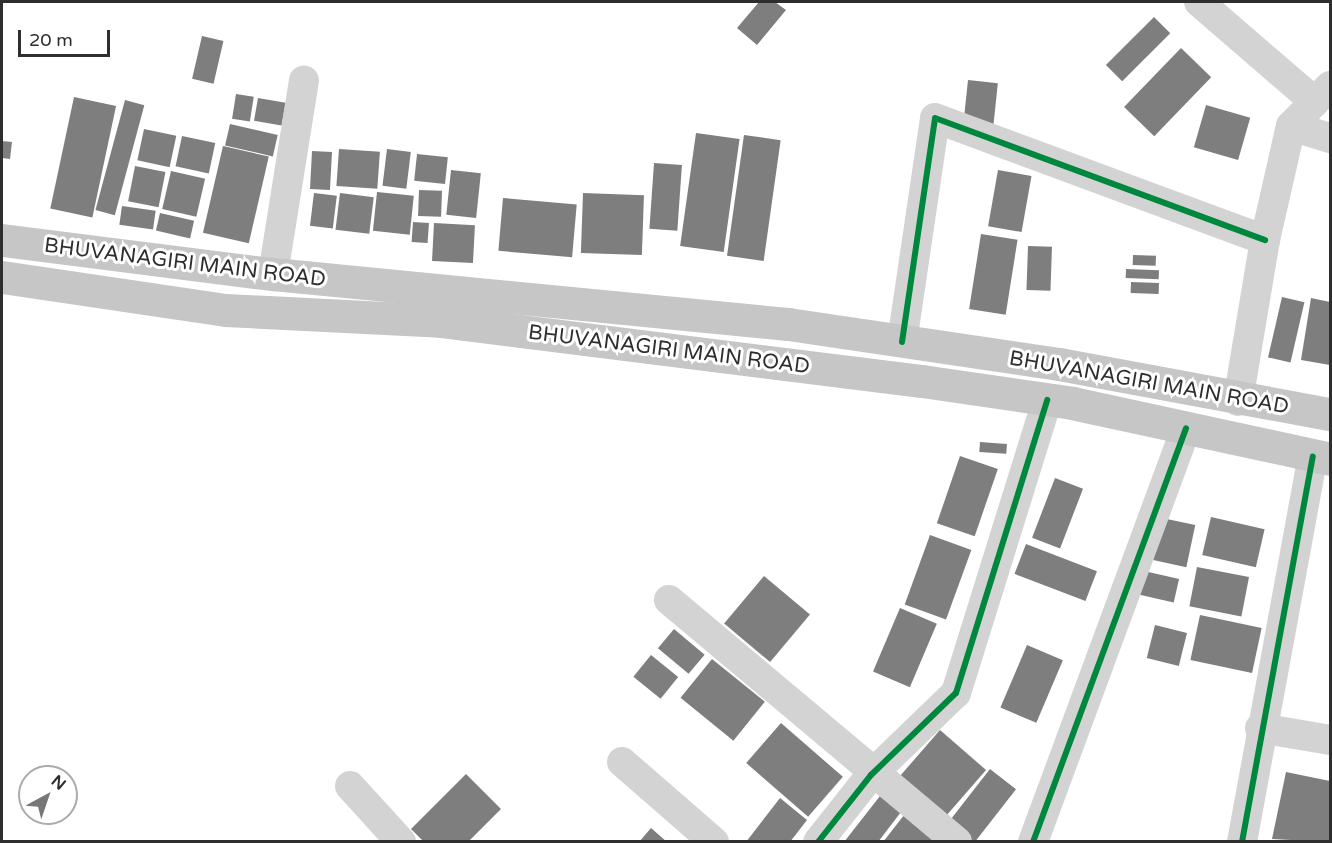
<!DOCTYPE html>
<style>
body{margin:0}
#map{position:relative;width:1332px;height:843px;overflow:hidden;background:#fff;font-family:"Varela Round",sans-serif}
div>[style]{position:absolute}
[style*='--x']{left:calc(var(--x)*1px);top:calc(var(--y)*1px);width:calc(var(--w)*1px);rotate:calc(var(--a)*1deg)}
.building>*{inset:0;background:#7e7e7e;transform-origin:0 0}
.street>*{height:30px;margin:-15px;padding:0 15px;transform-origin:15px;border-radius:15px;background:#d3d3d3}
.primary>*{height:33px;margin:-16.5px;padding:0 16.5px;transform-origin:16.5px;border-radius:16.5px;background:#c6c6c6}
.cycleway>*{height:6px;margin:-3px;padding:0 3px;transform-origin:3px;border-radius:3px;background:#00873e}
span{translate:-50% -50%;white-space:nowrap;text-align:center;line-height:1.15;-webkit-text-stroke:6px #fff;paint-order:stroke}
.street-label{font-size:21px;color:#2e2e2e}
.frame{position:absolute;inset:0;border:3px solid #2e2e2e;pointer-events:none}
.north{position:absolute;left:18px;top:765px;width:60px;height:60px;box-sizing:border-box;background:#fff;border:2px solid #ababab;border-radius:50%;rotate:40deg;font-size:16px;font-weight:700;line-height:24px;text-align:center;color:#2e2e2e}
.north::after{content:'';display:block;margin:auto;width:21px;height:27px;background:#777;clip-path:polygon(50% 0,100% 100%,50% 72%,0 100%)}
.scale{position:absolute;left:18px;top:30px;width:92px;height:27px;box-sizing:border-box;border:3px solid #2e2e2e;border-top:0;padding-left:8px;font-size:18px;line-height:21px;white-space:nowrap;color:#2e2e2e;-webkit-text-stroke:4px #fff;paint-order:stroke}
</style>
<div id="map">
<div class="building">
<div style="clip-path:polygon(759px 2px,775px 2px,786px 10px,757px 45px,737px 28px)"></div>
<div style="left:1154px;top:17px;width:23px;height:68px;rotate:45deg"></div>
<div style="left:202px;top:36px;width:22px;height:44px;rotate:13deg"></div>
<div style="left:1181px;top:48px;width:42px;height:82px;rotate:44deg"></div>
<div style="left:968px;top:80px;width:30px;height:45px;rotate:6deg"></div>
<div style="left:236px;top:94px;width:18px;height:25px;rotate:9deg"></div>
<div style="left:74px;top:97px;width:43px;height:114px;rotate:12deg"></div>
<div style="left:258px;top:98px;width:28px;height:23px;rotate:10deg"></div>
<div style="left:125px;top:100px;width:20px;height:114px;rotate:15deg"></div>
<div style="left:1206px;top:105px;width:46px;height:44px;rotate:16deg"></div>
<div style="left:230px;top:124px;width:49px;height:22px;rotate:13deg"></div>
<div style="left:144px;top:129px;width:33px;height:32px;rotate:12deg"></div>
<div style="left:696px;top:133px;width:44px;height:114px;rotate:8deg"></div>
<div style="left:744px;top:135px;width:37px;height:122px;rotate:8deg"></div>
<div style="left:182px;top:136px;width:34px;height:31px;rotate:12deg"></div>
<div style="clip-path:polygon(2px 141px,12px 142px,10px 159px,2px 158px)"></div>
<div style="left:223px;top:146px;width:47px;height:89px;rotate:13deg"></div>
<div style="left:339px;top:149px;width:41px;height:37px;rotate:4deg"></div>
<div style="left:387px;top:149px;width:24px;height:37px;rotate:7deg"></div>
<div style="left:312px;top:151px;width:20px;height:38px;rotate:3deg"></div>
<div style="left:417px;top:154px;width:31px;height:27px;rotate:6deg"></div>
<div style="left:654px;top:163px;width:28px;height:66px;rotate:4deg"></div>
<div style="left:135px;top:166px;width:31px;height:36px;rotate:11deg"></div>
<div style="left:451px;top:170px;width:30px;height:45px;rotate:6deg"></div>
<div style="left:998px;top:170px;width:34px;height:57px;rotate:10deg"></div>
<div style="left:171px;top:171px;width:35px;height:39px;rotate:13deg"></div>
<div style="left:419px;top:190px;width:23px;height:26px;rotate:2deg"></div>
<div style="left:377px;top:192px;width:37px;height:39px;rotate:6deg"></div>
<div style="left:314px;top:193px;width:23px;height:33px;rotate:7deg"></div>
<div style="left:340px;top:193px;width:34px;height:37px;rotate:7deg"></div>
<div style="left:583px;top:193px;width:61px;height:60px;rotate:2deg"></div>
<div style="left:503px;top:198px;width:74px;height:53px;rotate:5deg"></div>
<div style="left:122px;top:206px;width:34px;height:19px;rotate:8deg"></div>
<div style="left:160px;top:213px;width:35px;height:18px;rotate:13deg"></div>
<div style="left:413px;top:222px;width:16px;height:20px;rotate:4deg"></div>
<div style="left:434px;top:223px;width:41px;height:38px;rotate:3deg"></div>
<div style="left:981px;top:234px;width:37px;height:76px;rotate:9deg"></div>
<div style="left:1028px;top:246px;width:24px;height:44px;rotate:2deg"></div>
<div style="left:1133px;top:255px;width:23px;height:10px;rotate:2deg"></div>
<div style="left:1126px;top:269px;width:33px;height:9px;rotate:2deg"></div>
<div style="left:1131px;top:282px;width:28px;height:11px;rotate:2deg"></div>
<div style="left:1282px;top:297px;width:23px;height:62px;rotate:13deg"></div>
<div style="clip-path:polygon(1311px 298px,1330px 302px,1330px 365px,1301px 360px)"></div>
<div style="left:980px;top:442px;width:27px;height:10px;rotate:4deg"></div>
<div style="left:960px;top:456px;width:40px;height:71px;rotate:19deg"></div>
<div style="left:1055px;top:478px;width:30px;height:64px;rotate:21deg"></div>
<div style="left:1211px;top:517px;width:55px;height:39px;rotate:13deg"></div>
<div style="left:1162px;top:518px;width:34px;height:43px;rotate:12deg"></div>
<div style="left:930px;top:535px;width:44px;height:74px;rotate:20deg"></div>
<div style="left:1026px;top:544px;width:76px;height:32px;rotate:21deg"></div>
<div style="left:1197px;top:567px;width:53px;height:40px;rotate:11deg"></div>
<div style="left:1144px;top:571px;width:36px;height:24px;rotate:13deg"></div>
<div style="left:764px;top:576px;width:60px;height:62px;rotate:40deg"></div>
<div style="left:900px;top:608px;width:40px;height:69px;rotate:23deg"></div>
<div style="left:1200px;top:615px;width:63px;height:46px;rotate:12deg"></div>
<div style="left:1155px;top:625px;width:33px;height:34px;rotate:14deg"></div>
<div style="left:674px;top:629px;width:40px;height:25px;rotate:40deg"></div>
<div style="left:1027px;top:645px;width:39px;height:68px;rotate:23deg"></div>
<div style="left:651px;top:655px;width:35px;height:28px;rotate:39deg"></div>
<div style="left:712px;top:659px;width:68px;height:50px;rotate:39deg"></div>
<div style="left:781px;top:723px;width:82px;height:53px;rotate:41deg"></div>
<div style="left:940px;top:730px;width:61px;height:72px;rotate:41deg"></div>
<div style="left:990px;top:769px;width:33px;height:70px;rotate:38deg"></div>
<div style="clip-path:polygon(1286px 772px,1330px 781px,1330px 842px,1272px 839px)"></div>
<div style="clip-path:polygon(466px 774px,501px 809px,468px 842px,424px 842px,411px 829px)"></div>
<div style="clip-path:polygon(880px 796px,901px 812px,878px 842px,844px 842px)"></div>
<div style="clip-path:polygon(780px 798px,807px 820px,790px 842px,746px 842px)"></div>
<div style="clip-path:polygon(908px 810px,947px 842px,883px 842px)"></div>
<div style="clip-path:polygon(651px 828px,667px 842px,639px 842px)"></div>
</div>
<div class="street">
<div style="--x:1199;--y:2;--w:153;--a:40.8"></div>
<div style="--x:1291;--y:126;--w:41;--a:17.1"></div>
<div style="--x:273;--y:274;--w:196;--a:-80.9"></div>
<div style="--x:902;--y:342;--w:226;--a:-81.6"></div>
<div style="--x:935;--y:118;--w:352;--a:20.3"></div>
<div style="--x:1238;--y:401;--w:163;--a:-80.5"></div>
<div style="--x:1265;--y:240;--w:117;--a:-77.2"></div>
<div style="--x:1291;--y:126;--w:56;--a:-45.7"></div>
<div style="--x:669;--y:600;--w:376;--a:40"></div>
<div style="--x:1260;--y:728;--w:71;--a:9.7"></div>
<div style="--x:622;--y:762;--w:122;--a:41"></div>
<div style="--x:350;--y:786;--w:76;--a:47.7"></div>
<div style="--x:818;--y:842;--w:85;--a:-51.7"></div>
<div style="--x:871;--y:775;--w:118;--a:-44"></div>
<div style="--x:956;--y:693;--w:307;--a:-72.7"></div>
<div style="--x:1033;--y:842;--w:441;--a:-69.7"></div>
<div style="--x:1242;--y:842;--w:392;--a:-79.6"></div>
</div>
<div class="primary">
<div style="--x:2;--y:240;--w:273;--a:7.2"></div>
<div style="--x:273;--y:274;--w:517;--a:5.55"></div>
<div style="--x:788;--y:324;--w:274;--a:8.4"></div>
<div style="--x:1059;--y:364;--w:276;--a:10.5"></div>
<div style="--x:2;--y:277;--w:226;--a:8.4"></div>
<div style="--x:226;--y:310;--w:214;--a:2.9"></div>
<div style="--x:440;--y:321;--w:486;--a:7.1"></div>
<div style="--x:922;--y:381;--w:152;--a:8.3"></div>
<div style="--x:1072;--y:403;--w:264;--a:12.2"></div>
</div>
<div class="cycleway">
<div style="--x:902;--y:342;--w:226;--a:-81.6"></div>
<div style="--x:935;--y:118;--w:352;--a:20.3"></div>
<div style="--x:818;--y:842;--w:85;--a:-51.7"></div>
<div style="--x:871;--y:775;--w:118;--a:-44"></div>
<div style="--x:956;--y:693;--w:307;--a:-72.7"></div>
<div style="--x:1033;--y:842;--w:441;--a:-69.7"></div>
<div style="--x:1242;--y:842;--w:392;--a:-79.6"></div>
</div>
<div class="street-label">
<span style="left:185px;top:263px;rotate:7deg">BHUVANAGIRI MAIN ROAD</span>
<span style="left:669px;top:350px;rotate:7deg">BHUVANAGIRI MAIN ROAD</span>
<span style="left:1149px;top:383px;rotate:10deg">BHUVANAGIRI MAIN ROAD</span>
</div>
<div class="frame"></div>
<div class="north">N</div>
<div class="scale">20 m</div>
</div>
